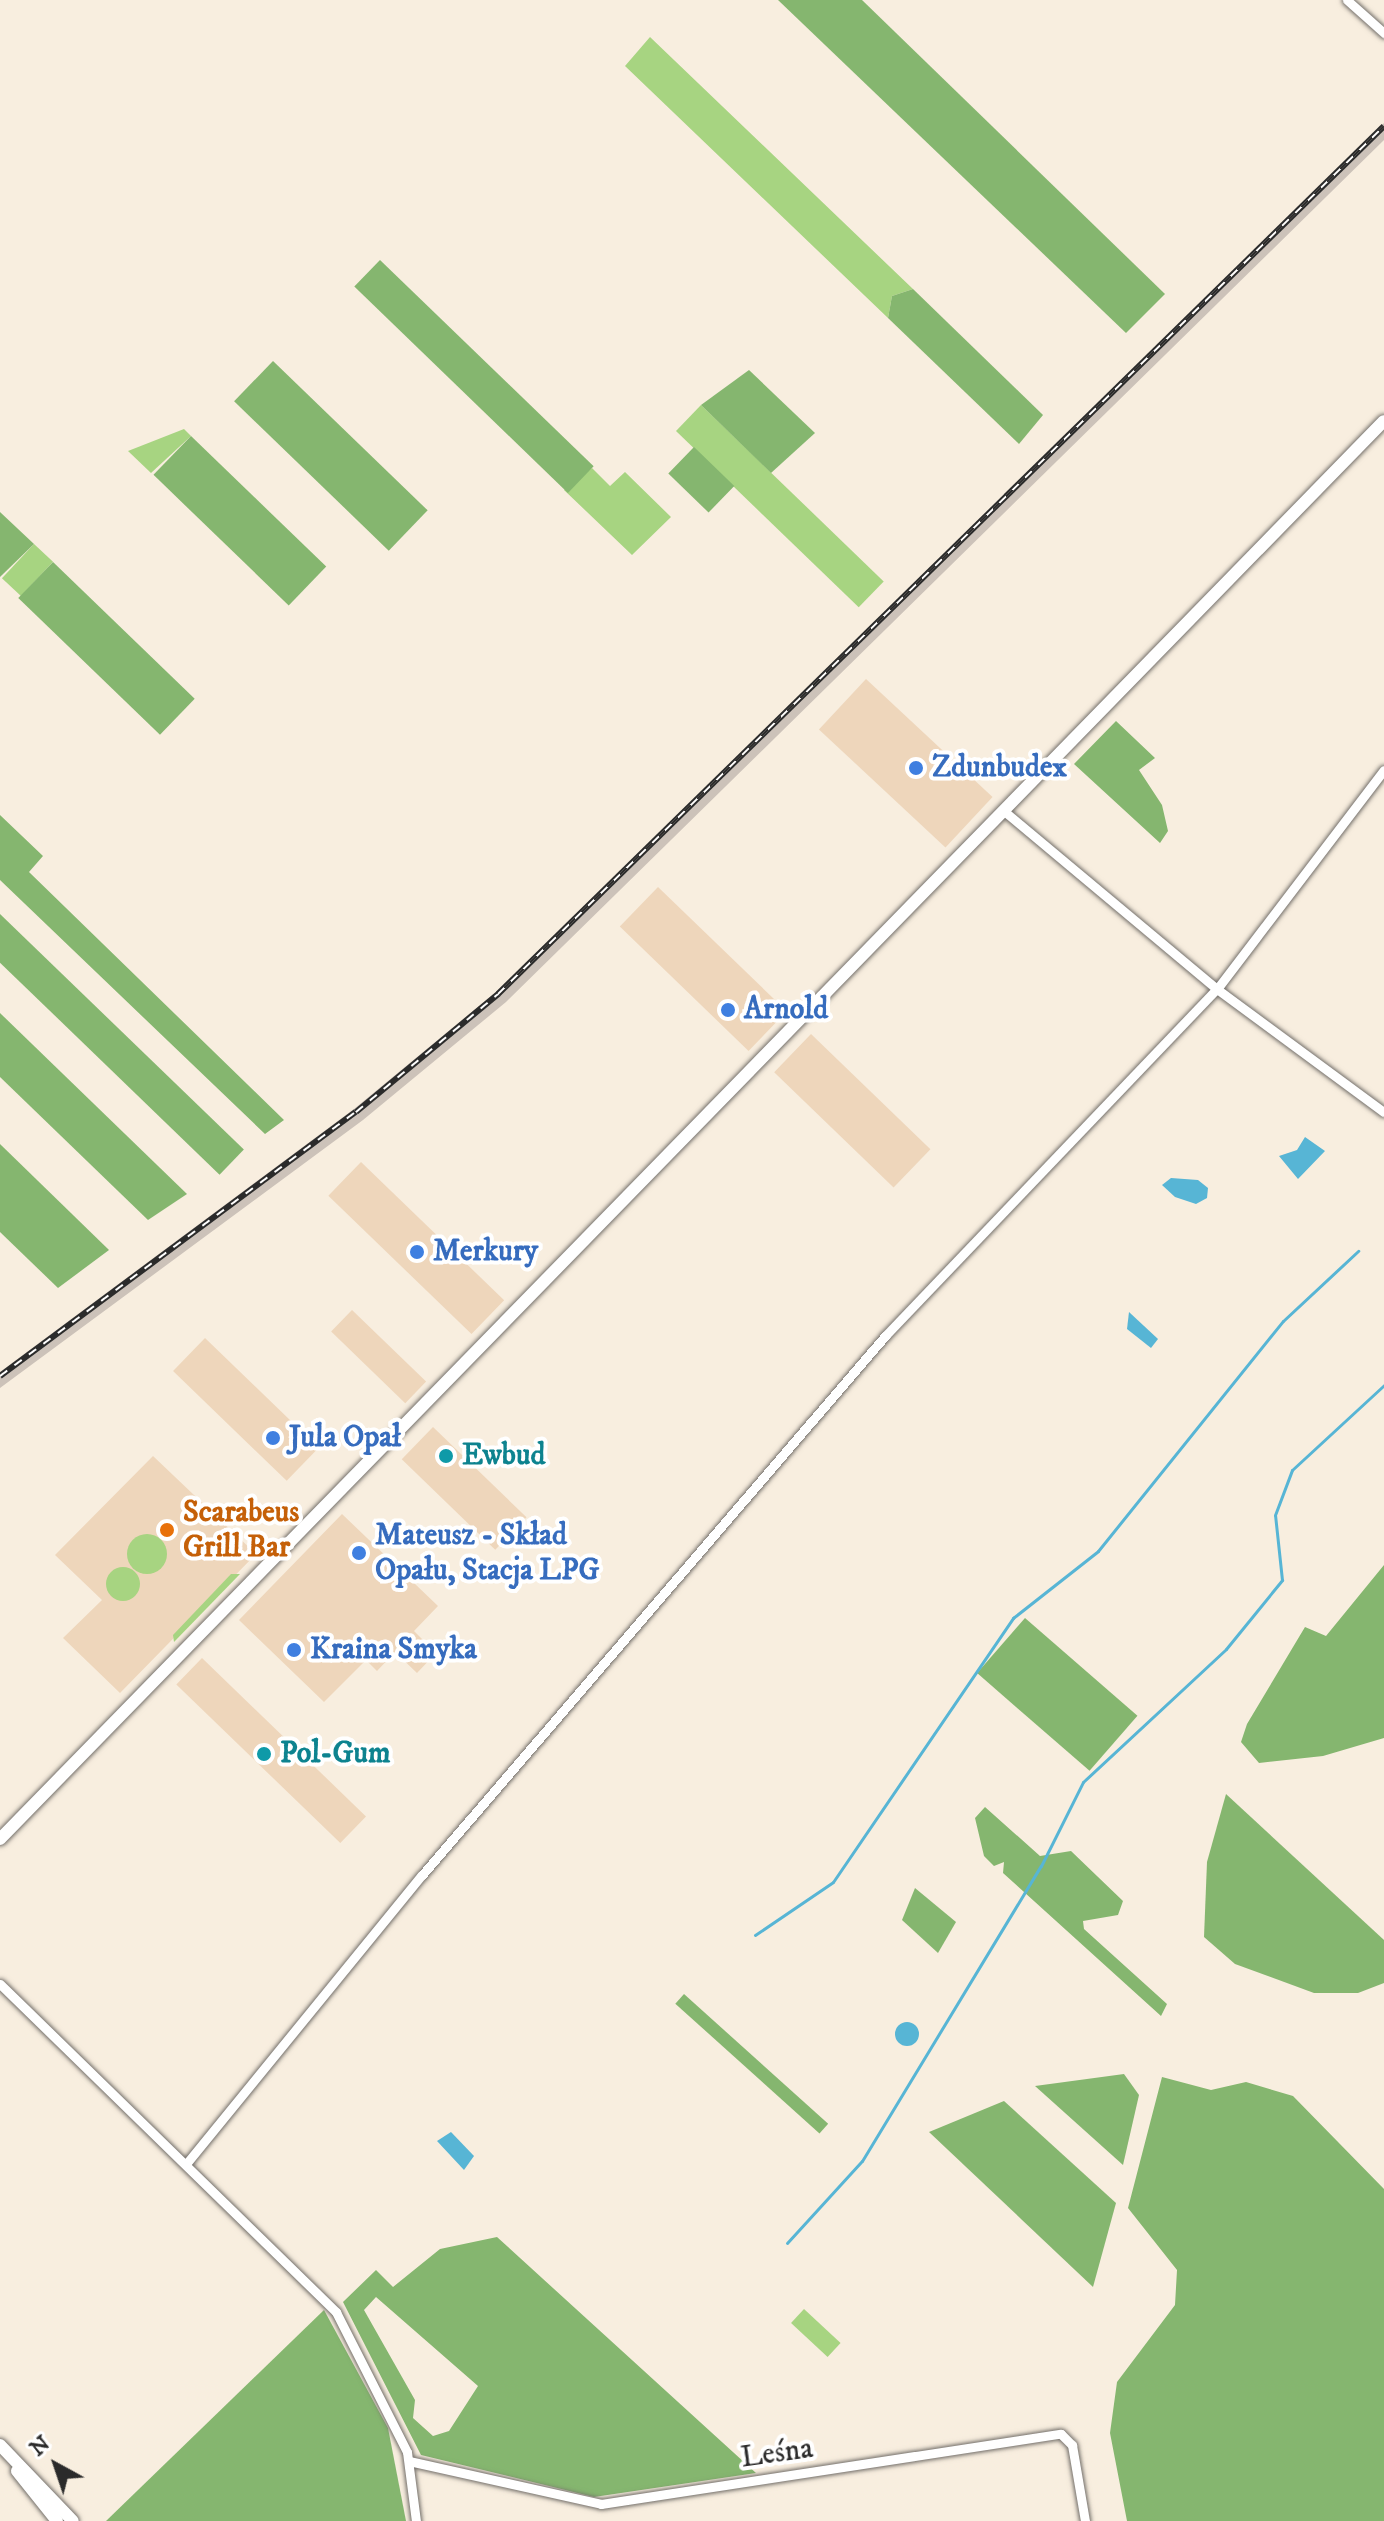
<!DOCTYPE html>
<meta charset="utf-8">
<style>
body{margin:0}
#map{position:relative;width:1384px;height:2521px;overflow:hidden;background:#f8eedf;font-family:"IM FELL DW Pica",serif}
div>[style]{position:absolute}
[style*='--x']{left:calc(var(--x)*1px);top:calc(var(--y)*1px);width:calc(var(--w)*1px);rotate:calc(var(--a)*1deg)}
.built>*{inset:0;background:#eed6bb;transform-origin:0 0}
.industrial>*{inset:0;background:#ccc2b9}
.green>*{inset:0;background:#a7d481;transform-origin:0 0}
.round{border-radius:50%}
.forest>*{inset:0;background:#85b66f;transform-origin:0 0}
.water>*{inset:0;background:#57b5d5}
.stream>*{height:3px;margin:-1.5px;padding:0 1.5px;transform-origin:1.5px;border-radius:1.5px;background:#57b5d5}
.roads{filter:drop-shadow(0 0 2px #736f6a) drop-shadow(0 0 2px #736f6a)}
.street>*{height:9px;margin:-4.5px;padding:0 4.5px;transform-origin:4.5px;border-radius:4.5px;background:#fff}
.secondary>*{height:12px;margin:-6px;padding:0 6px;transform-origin:6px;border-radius:6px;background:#fff}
.rail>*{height:6px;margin-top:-3px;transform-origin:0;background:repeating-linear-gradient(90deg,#fff 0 9px,#2b2b2b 0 18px);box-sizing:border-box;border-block:2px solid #2b2b2b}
.dots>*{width:22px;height:22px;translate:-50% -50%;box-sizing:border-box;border:4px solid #fff;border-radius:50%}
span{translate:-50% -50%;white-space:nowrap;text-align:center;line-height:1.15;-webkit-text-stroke:8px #fff;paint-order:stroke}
.shop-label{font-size:30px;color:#366cbe;font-weight:700}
.left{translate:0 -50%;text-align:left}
.culture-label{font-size:30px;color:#0d838f;font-weight:700}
.food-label{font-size:30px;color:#c56008;font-weight:700}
.street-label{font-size:30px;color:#2b2b2b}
.north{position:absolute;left:16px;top:2425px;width:80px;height:80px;-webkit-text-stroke:6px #fff;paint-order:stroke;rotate:320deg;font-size:22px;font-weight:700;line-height:32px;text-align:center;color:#2b2b2b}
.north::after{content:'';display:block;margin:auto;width:28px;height:36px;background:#2b2b2b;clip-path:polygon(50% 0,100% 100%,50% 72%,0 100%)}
</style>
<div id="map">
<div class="built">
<div style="left:866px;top:679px;width:173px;height:69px;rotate:43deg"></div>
<div style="left:658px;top:887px;width:179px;height:55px;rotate:44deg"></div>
<div style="left:811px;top:1034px;width:166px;height:53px;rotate:44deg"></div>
<div style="left:361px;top:1162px;width:199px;height:47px;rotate:44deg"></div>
<div style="left:352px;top:1310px;width:103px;height:30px;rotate:44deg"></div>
<div style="left:205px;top:1338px;width:158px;height:46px;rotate:44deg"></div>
<div style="left:433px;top:1427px;width:130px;height:45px;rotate:44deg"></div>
<div style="clip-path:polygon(153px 1456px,256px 1554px,120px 1693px,63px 1638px,102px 1600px,55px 1555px)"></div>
<div style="clip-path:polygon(342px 1514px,438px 1606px,414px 1631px,436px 1653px,417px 1673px,395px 1652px,377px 1671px,366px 1660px,324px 1702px,239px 1620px)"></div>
<div style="left:202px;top:1658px;width:228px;height:37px;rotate:44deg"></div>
</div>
<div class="industrial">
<div style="clip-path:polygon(1384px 123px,1384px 140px,506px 1002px,363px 1120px,0 1388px,0 1372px,354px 1109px,496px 992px)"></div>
</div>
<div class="green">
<div style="clip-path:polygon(650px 37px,913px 289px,892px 296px,888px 318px,625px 66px)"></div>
<div style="left:701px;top:405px;width:254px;height:36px;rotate:44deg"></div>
<div style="clip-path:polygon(184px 429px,191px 436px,151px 473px,128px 451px)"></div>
<div style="clip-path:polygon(592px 468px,610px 486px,625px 472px,671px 517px,632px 555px,564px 490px)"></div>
<div style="left:34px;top:544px;width:26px;height:47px;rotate:43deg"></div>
<div class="round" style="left:127px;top:1534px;width:40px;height:40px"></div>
<div class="round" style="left:106px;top:1567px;width:34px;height:34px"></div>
<div style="clip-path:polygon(231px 1574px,240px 1574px,174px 1642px,173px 1635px)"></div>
<div style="left:804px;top:2309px;width:50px;height:19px;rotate:43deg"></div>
</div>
<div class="forest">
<div style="clip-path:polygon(778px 0,862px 0,1165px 294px,1126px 333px)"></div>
<div style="left:380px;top:260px;width:297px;height:37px;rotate:44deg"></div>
<div style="clip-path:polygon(913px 289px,1043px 415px,1019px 444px,888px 318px,892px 296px)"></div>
<div style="left:273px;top:361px;width:215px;height:56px;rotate:44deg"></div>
<div style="clip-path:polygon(749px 370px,815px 433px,771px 473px,701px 405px)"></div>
<div style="left:191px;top:436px;width:188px;height:54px;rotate:44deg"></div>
<div style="left:694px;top:447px;width:56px;height:37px;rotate:44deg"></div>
<div style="clip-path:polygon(0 512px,34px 544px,0 577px)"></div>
<div style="left:53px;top:562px;width:197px;height:50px;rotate:44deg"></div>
<div style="clip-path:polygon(1116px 721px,1155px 758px,1139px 770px,1162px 805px,1168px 831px,1160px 843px,1074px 764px)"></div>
<div style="clip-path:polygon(0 815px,43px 856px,29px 872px,284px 1120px,265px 1134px,0 880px)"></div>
<div style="left:0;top:914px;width:339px;height:35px;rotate:44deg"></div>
<div style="clip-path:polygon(0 1013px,187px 1194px,148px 1220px,0 1077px)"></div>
<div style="clip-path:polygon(0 1144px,109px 1250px,58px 1288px,0 1232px)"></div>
<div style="clip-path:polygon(1384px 1565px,1384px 1738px,1323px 1756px,1259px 1763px,1241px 1742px,1247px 1724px,1305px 1627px,1326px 1636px)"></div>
<div style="left:1025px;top:1618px;width:149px;height:73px;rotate:41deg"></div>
<div style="clip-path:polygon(1226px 1794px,1384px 1940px,1384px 1983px,1358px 1993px,1314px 1993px,1235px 1964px,1204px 1937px,1207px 1862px)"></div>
<div style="clip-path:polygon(985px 1807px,1040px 1856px,1071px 1851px,1123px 1901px,1118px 1915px,1083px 1921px,1084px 1929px,1167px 2004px,1161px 2016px,1003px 1873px,1004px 1862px,994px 1866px,984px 1856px,975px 1818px)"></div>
<div style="clip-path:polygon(915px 1888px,956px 1922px,938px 1953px,902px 1920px)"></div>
<div style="left:684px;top:1994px;width:194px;height:13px;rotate:42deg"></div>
<div style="clip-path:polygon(1124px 2074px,1139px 2095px,1123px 2165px,1035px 2086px)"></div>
<div style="clip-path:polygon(1162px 2077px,1211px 2090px,1246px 2082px,1293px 2096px,1384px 2189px,1384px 2521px,1127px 2521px,1110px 2433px,1117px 2382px,1175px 2305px,1177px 2270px,1128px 2208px)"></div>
<div style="clip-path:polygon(1004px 2101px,1116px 2203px,1093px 2287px,929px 2132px)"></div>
<div style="clip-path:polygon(evenodd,497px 2237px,700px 2422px,756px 2473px,594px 2497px,421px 2455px,343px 2302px,376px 2270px,393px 2287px,440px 2249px,497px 2237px,376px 2297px,478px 2386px,449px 2431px,433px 2436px,413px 2418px,415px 2400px,364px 2310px,376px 2297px)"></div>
<div style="clip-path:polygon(324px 2310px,388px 2428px,406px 2521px,106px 2521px)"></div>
</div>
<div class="water">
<div style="clip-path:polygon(1305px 1137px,1325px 1151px,1298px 1179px,1279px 1156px,1297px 1150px)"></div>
<div style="clip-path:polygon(1171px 1178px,1198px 1180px,1208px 1188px,1207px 1198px,1196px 1204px,1175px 1197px,1162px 1185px)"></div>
<div style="clip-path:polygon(1129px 1312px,1158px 1339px,1151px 1348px,1127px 1329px)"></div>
<div class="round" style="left:895px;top:2022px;width:24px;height:24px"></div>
<div style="clip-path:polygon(451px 2132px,474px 2156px,464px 2170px,437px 2141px)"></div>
</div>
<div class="stream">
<div style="--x:755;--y:1935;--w:94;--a:-34.2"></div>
<div style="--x:833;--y:1882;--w:320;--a:-55.7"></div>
<div style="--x:1013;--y:1618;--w:108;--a:-38.2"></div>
<div style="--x:1098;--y:1551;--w:295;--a:-51.2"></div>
<div style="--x:1283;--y:1321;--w:103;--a:-43"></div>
<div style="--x:787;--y:2243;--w:111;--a:-47.6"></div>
<div style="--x:862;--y:2161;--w:345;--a:-58.8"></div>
<div style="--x:1041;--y:1866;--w:94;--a:-63.4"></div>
<div style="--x:1083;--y:1782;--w:195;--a:-42.9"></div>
<div style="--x:1226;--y:1649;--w:89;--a:-50.9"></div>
<div style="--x:1282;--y:1580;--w:65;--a:-96.1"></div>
<div style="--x:1275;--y:1515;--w:48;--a:-69.3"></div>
<div style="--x:1292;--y:1470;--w:125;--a:-42.7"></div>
</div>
<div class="roads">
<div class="street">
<div style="--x:1347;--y:0;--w:50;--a:41.7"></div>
<div style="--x:1004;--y:811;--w:278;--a:39.9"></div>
<div style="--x:1217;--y:989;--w:207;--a:36.4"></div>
<div style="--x:0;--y:1984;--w:470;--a:44.3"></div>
<div style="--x:336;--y:2312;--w:157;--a:63.1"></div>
<div style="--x:407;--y:2452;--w:70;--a:82.6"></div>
<div style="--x:186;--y:2164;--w:373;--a:-50.8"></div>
<div style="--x:422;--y:1875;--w:711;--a:-49.34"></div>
<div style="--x:885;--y:1336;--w:480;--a:-46.3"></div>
<div style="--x:1217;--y:989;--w:275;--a:-52.7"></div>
<div style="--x:409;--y:2461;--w:197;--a:12.6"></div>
<div style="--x:601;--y:2504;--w:465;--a:-8.7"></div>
<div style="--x:1061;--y:2434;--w:16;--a:45"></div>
<div style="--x:1072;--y:2445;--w:77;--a:80.3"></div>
</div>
<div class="secondary">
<div style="--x:0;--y:1839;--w:1981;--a:-45.7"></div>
<div style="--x:0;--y:2445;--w:105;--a:46.2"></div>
<div style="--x:17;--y:2471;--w:64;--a:51.3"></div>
</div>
</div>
<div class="rail">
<div style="--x:0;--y:1376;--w:443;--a:-36.6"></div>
<div style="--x:356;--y:1112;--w:185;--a:-39.7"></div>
<div style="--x:498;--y:994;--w:1240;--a:-44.41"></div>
</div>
<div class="dots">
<div style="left:916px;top:768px;background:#3f7fe0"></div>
<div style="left:728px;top:1010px;background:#3f7fe0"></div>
<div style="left:417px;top:1252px;background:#3f7fe0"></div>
<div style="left:273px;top:1438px;background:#3f7fe0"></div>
<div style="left:446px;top:1456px;background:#0f9aa8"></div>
<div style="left:167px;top:1530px;background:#e8710a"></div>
<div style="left:359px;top:1553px;background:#3f7fe0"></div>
<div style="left:294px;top:1650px;background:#3f7fe0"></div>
<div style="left:264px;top:1754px;background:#0f9aa8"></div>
</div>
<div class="shop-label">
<span class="left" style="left:932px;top:768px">Zdunbudex</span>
<span class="left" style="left:744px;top:1010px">Arnold</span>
<span class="left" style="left:433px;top:1252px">Merkury</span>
<span class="left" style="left:289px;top:1438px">Jula Opał</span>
<span class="left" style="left:375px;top:1553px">Mateusz - Skład<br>Opału, Stacja LPG</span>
<span class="left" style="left:310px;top:1650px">Kraina Smyka</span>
</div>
<div class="culture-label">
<span class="left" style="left:462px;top:1456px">Ewbud</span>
<span class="left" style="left:280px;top:1754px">Pol-Gum</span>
</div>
<div class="food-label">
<span class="left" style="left:183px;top:1530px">Scarabeus<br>Grill Bar</span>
</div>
<div class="street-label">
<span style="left:777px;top:2454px;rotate:-8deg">Leśna</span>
</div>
<div class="north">N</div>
</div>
